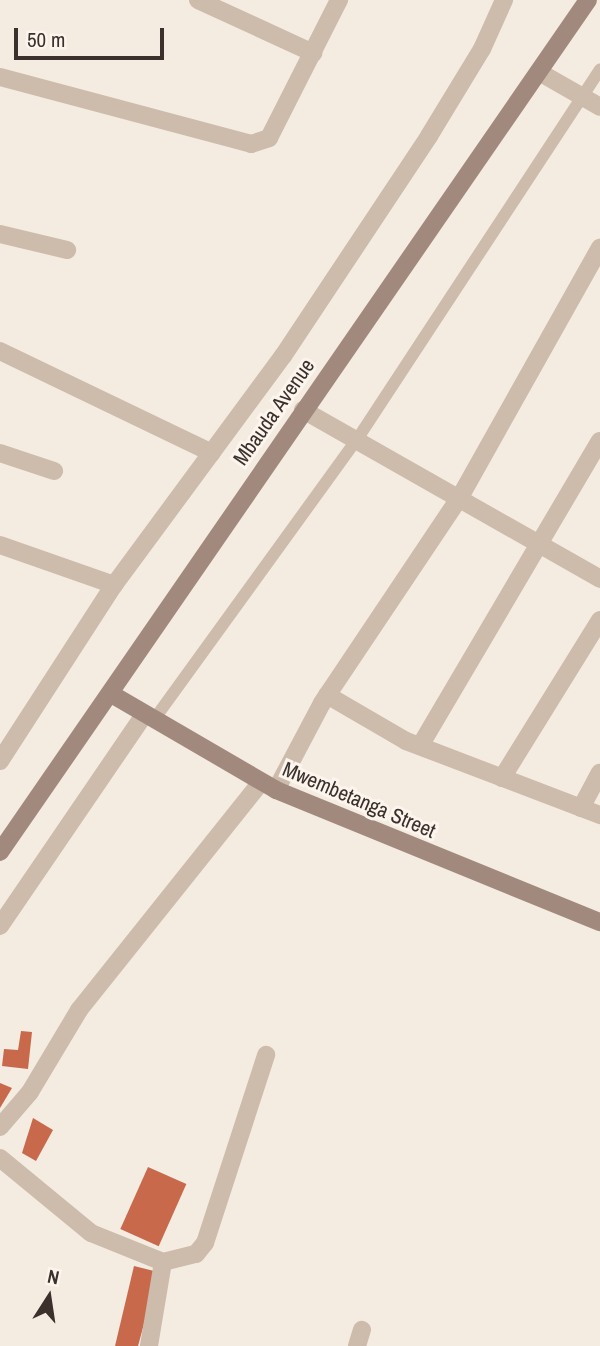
<!DOCTYPE html>
<style>
body{margin:0}
#map{position:relative;width:600px;height:1346px;overflow:hidden;background:#f4ebe1;font-family:"Archivo Narrow",sans-serif}
div>[style]{position:absolute}
[style*='--x']{left:calc(var(--x)*1px);top:calc(var(--y)*1px);width:calc(var(--w)*1px);rotate:calc(var(--a)*1deg)}
.building>*{inset:0;background:#c8694b;transform-origin:0 0}
.lane>*{height:12px;margin:-6px;padding:0 6px;transform-origin:6px;border-radius:6px;background:#cdbbac}
.street>*{height:18px;margin:-9px;padding:0 9px;transform-origin:9px;border-radius:9px;background:#cdbbac}
.secondary>*{height:18px;margin:-9px;padding:0 9px;transform-origin:9px;border-radius:9px;background:#a18a7d}
span{translate:-50% -50%;white-space:nowrap;text-align:center;line-height:1.15;-webkit-text-stroke:6px #fbf5ee;paint-order:stroke}
.street-label{font-size:21px;color:#3b302b}
.north{position:absolute;left:14px;top:1262px;width:70px;height:70px;-webkit-text-stroke:5px #fbf5ee;paint-order:stroke;rotate:12deg;font-size:19px;font-weight:700;line-height:28px;text-align:center;color:#3b302b}
.north::after{content:'';display:block;margin:auto;width:24px;height:32px;background:#3b302b;clip-path:polygon(50% 0,100% 100%,50% 72%,0 100%)}
.scale{position:absolute;left:14px;top:28px;width:150px;height:32px;box-sizing:border-box;border:4px solid #3b302b;border-top:0;padding-left:9px;font-size:21px;line-height:24px;white-space:nowrap;color:#3b302b;-webkit-text-stroke:5px #fbf5ee;paint-order:stroke}
</style>
<div id="map">
<div class="building">
<div style="clip-path:polygon(21px 1031px,32px 1032px,28px 1069px,2px 1066px,4px 1049px,18px 1050px)"></div>
<div style="clip-path:polygon(0 1083px,12px 1088px,0 1108px)"></div>
<div style="clip-path:polygon(33px 1118px,53px 1130px,36px 1161px,22px 1153px)"></div>
<div style="left:148px;top:1167px;width:42px;height:68px;rotate:24deg"></div>
<div style="clip-path:polygon(134px 1266px,158px 1272px,138px 1346px,115px 1346px)"></div>
</div>
<div class="lane">
<div style="--x:153;--y:721;--w:349;--a:-54.1"></div>
<div style="--x:358;--y:438;--w:441;--a:-56.7"></div>
</div>
<div class="street">
<div style="--x:198;--y:0;--w:127;--a:24.7"></div>
<div style="--x:539;--y:72;--w:70;--a:29.8"></div>
<div style="--x:0;--y:77;--w:260;--a:14.9"></div>
<div style="--x:251;--y:144;--w:19;--a:-18"></div>
<div style="--x:269;--y:138;--w:155;--a:-63.1"></div>
<div style="--x:0;--y:234;--w:69;--a:13.4"></div>
<div style="--x:0;--y:351;--w:235;--a:25.7"></div>
<div style="--x:303;--y:410;--w:342;--a:29.6"></div>
<div style="--x:0;--y:453;--w:57;--a:18.4"></div>
<div style="--x:0;--y:545;--w:121;--a:19.3"></div>
<div style="--x:327;--y:695;--w:91;--a:30.2"></div>
<div style="--x:406;--y:741;--w:208;--a:20.9"></div>
<div style="--x:420;--y:746;--w:354;--a:-59.5"></div>
<div style="--x:0;--y:761;--w:210;--a:-57.1"></div>
<div style="--x:114;--y:585;--w:285;--a:-53.6"></div>
<div style="--x:283;--y:356;--w:264;--a:-56.4"></div>
<div style="--x:429;--y:136;--w:102;--a:-58.7"></div>
<div style="--x:482;--y:49;--w:54;--a:-65.8"></div>
<div style="--x:502;--y:778;--w:186;--a:-58.2"></div>
<div style="--x:276;--y:790;--w:98;--a:-62.1"></div>
<div style="--x:322;--y:703;--w:248;--a:-56.2"></div>
<div style="--x:460;--y:497;--w:286;--a:-60.7"></div>
<div style="--x:581;--y:808;--w:40;--a:-62"></div>
<div style="--x:0;--y:926;--w:255;--a:-55.7"></div>
<div style="--x:0;--y:1127;--w:46;--a:-49.4"></div>
<div style="--x:30;--y:1092;--w:96;--a:-59.1"></div>
<div style="--x:79;--y:1010;--w:292;--a:-51.4"></div>
<div style="--x:0;--y:1158;--w:118;--a:39.5"></div>
<div style="--x:91;--y:1233;--w:78;--a:21.9"></div>
<div style="--x:163;--y:1262;--w:85;--a:99.5"></div>
<div style="--x:163;--y:1262;--w:34;--a:-14"></div>
<div style="--x:196;--y:1254;--w:14;--a:-51"></div>
<div style="--x:205;--y:1243;--w:198;--a:-72"></div>
<div style="--x:357;--y:1346;--w:17;--a:-73"></div>
</div>
<div class="secondary">
<div style="--x:113;--y:695;--w:189;--a:30.2"></div>
<div style="--x:276;--y:790;--w:350;--a:22.2"></div>
<div style="--x:0;--y:852;--w:1035;--a:-55.39"></div>
</div>
<div class="street-label">
<span style="left:274px;top:412px;rotate:-55deg">Mbauda Avenue</span>
<span style="left:359px;top:800px;rotate:23deg">Mwembetanga Street</span>
</div>
<div class="north">N</div>
<div class="scale">50 m</div>
</div>
